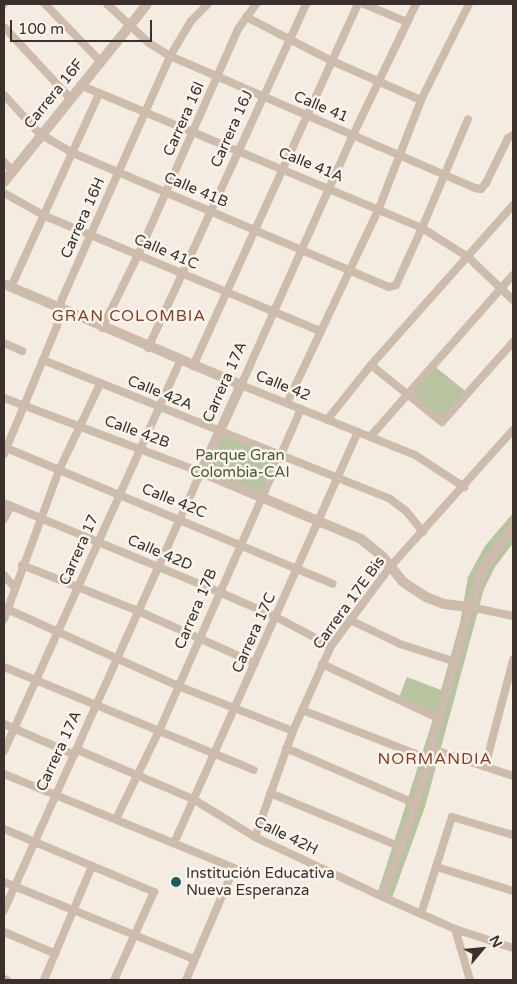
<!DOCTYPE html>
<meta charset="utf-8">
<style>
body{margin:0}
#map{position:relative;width:517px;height:984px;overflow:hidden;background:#f4ebe1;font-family:"Varela Round",sans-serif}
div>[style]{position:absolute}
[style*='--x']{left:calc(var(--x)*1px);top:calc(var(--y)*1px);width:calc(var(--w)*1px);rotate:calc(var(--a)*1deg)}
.green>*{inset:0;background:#b8c4a0;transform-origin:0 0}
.pedestrian>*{height:5.5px;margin:-2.75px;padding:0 2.75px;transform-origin:2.75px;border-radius:2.75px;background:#cdbbac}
.minor>*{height:8px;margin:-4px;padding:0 4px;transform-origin:4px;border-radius:4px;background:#cdbbac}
.tertiary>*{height:10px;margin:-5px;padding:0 5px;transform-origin:5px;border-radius:5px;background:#cdbbac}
.dots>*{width:14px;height:14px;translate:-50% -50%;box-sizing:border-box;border:2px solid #fbf5ee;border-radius:50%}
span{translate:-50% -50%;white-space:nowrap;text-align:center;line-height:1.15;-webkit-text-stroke:5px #fbf5ee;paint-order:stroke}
.street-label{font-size:15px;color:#3b302b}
.park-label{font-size:15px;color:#4a5a2e}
.poi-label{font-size:15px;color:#3b302b}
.left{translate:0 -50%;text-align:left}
.neighbourhood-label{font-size:16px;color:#8c3b22;letter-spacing:1px}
.frame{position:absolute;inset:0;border:5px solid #3b302b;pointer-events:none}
.north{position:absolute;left:457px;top:924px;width:50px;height:50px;-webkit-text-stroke:4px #fbf5ee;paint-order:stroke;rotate:62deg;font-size:14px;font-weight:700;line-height:20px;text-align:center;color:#3b302b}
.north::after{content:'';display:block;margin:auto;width:18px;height:22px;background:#3b302b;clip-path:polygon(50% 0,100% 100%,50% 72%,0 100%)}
.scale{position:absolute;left:10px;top:20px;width:142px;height:22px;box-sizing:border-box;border:2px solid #3b302b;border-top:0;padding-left:6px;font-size:15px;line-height:18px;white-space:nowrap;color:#3b302b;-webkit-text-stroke:4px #fbf5ee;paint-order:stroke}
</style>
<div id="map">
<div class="green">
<div style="clip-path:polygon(433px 365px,469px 394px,446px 421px,406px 396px)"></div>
<div style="left:220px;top:431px;width:64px;height:45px;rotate:22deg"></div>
<div style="clip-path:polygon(513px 513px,513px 543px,495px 567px,484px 589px,425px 807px,392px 898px,378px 892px,434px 716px,398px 700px,407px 677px,441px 690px,460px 623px,468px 577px,485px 546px)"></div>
</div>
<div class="pedestrian">
<div style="--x:4;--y:6;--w:2;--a:-63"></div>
</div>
<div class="minor">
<div style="--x:45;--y:4;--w:79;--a:46"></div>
<div style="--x:107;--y:4;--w:57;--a:42.9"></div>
<div style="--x:149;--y:43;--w:25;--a:32"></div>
<div style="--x:170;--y:56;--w:332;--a:23.4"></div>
<div style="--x:475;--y:188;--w:6;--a:9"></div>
<div style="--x:481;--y:189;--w:8;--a:-50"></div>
<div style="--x:486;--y:183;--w:50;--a:-63.9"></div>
<div style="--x:508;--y:138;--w:6;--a:-31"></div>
<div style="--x:364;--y:4;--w:47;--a:22.7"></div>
<div style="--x:416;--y:4;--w:145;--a:115.7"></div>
<div style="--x:353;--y:135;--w:274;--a:114.1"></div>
<div style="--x:241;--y:385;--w:188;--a:21.9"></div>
<div style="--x:415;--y:455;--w:59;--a:33.1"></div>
<div style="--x:246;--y:17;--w:97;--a:27.1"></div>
<div style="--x:332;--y:61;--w:97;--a:23.7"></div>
<div style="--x:4;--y:27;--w:97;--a:47.1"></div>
<div style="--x:80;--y:85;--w:371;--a:22.7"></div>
<div style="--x:422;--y:228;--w:54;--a:32.2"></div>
<div style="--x:468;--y:257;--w:62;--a:43.7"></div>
<div style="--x:4;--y:95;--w:53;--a:47.3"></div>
<div style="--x:40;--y:134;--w:38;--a:30"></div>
<div style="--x:73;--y:153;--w:343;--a:23"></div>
<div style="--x:389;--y:287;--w:7;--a:-16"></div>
<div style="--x:396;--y:285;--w:63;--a:-65.5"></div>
<div style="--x:422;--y:228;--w:118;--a:-67.1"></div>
<div style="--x:4;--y:162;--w:11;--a:45"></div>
<div style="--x:4;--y:193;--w:47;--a:29.3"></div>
<div style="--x:45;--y:216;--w:298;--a:22.7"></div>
<div style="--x:11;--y:287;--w:212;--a:-65.5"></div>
<div style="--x:102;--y:328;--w:81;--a:-63.7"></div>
<div style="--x:138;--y:255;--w:247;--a:-66.1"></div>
<div style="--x:238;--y:29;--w:31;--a:-54"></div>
<div style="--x:4;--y:343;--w:20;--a:24"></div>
<div style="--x:148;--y:348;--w:379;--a:-65.3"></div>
<div style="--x:43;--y:360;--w:374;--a:21.8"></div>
<div style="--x:390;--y:499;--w:20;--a:37"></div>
<div style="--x:406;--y:511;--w:27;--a:51"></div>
<div style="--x:371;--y:365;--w:91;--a:38.8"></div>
<div style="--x:442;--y:422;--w:107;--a:-48.4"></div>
<div style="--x:193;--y:366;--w:398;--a:-65.5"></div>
<div style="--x:4;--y:398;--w:210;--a:20.6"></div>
<div style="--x:201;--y:472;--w:481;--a:114.2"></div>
<div style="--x:287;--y:403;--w:216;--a:-64.7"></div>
<div style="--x:379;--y:208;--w:116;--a:-68.7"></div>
<div style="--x:421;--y:100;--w:107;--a:-63.4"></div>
<div style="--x:327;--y:420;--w:70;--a:-51.3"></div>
<div style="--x:371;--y:365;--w:214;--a:-48.4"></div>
<div style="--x:370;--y:437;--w:216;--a:-48.6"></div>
<div style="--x:4;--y:447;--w:356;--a:22.6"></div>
<div style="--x:4;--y:454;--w:139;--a:-67.5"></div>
<div style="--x:57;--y:326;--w:27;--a:-80"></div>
<div style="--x:62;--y:299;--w:266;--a:-66"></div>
<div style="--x:170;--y:56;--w:41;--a:-59"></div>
<div style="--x:191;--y:21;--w:24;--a:-45"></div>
<div style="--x:4;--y:503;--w:233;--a:22.5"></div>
<div style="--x:219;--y:592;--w:62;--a:23.7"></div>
<div style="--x:276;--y:617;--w:62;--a:27.8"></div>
<div style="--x:4;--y:519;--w:15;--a:-62"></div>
<div style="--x:22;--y:565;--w:125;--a:21.6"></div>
<div style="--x:138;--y:611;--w:128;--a:24"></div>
<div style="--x:4;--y:575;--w:17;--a:50"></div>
<div style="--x:7;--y:609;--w:188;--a:24.2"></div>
<div style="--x:178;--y:686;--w:123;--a:21.4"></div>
<div style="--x:4;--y:619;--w:161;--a:-69.7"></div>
<div style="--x:60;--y:468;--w:93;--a:-64.5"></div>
<div style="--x:350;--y:620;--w:55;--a:25.6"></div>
<div style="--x:400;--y:644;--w:59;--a:17.8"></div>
<div style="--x:322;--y:664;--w:130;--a:25"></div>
<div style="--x:4;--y:667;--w:270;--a:22.4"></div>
<div style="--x:302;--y:710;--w:136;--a:21.1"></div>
<div style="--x:4;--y:724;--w:77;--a:23.6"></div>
<div style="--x:286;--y:748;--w:142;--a:23.3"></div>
<div style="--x:432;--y:749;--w:85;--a:18.4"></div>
<div style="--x:78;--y:750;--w:125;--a:23.1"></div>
<div style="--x:193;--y:799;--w:73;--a:31.5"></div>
<div style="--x:255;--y:837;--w:141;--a:25.1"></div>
<div style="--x:383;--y:897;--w:79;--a:24"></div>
<div style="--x:455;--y:929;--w:61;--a:18.1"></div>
<div style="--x:4;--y:751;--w:428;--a:-65.7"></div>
<div style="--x:485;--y:767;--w:111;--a:-75.3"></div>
<div style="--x:4;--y:774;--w:248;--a:22.2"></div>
<div style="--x:234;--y:868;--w:122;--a:113.2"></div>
<div style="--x:270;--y:793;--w:142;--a:22.4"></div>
<div style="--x:116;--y:819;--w:98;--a:-64"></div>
<div style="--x:159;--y:731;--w:352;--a:-66.2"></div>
<div style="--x:4;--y:829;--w:163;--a:22.8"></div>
<div style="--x:154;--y:892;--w:97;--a:114.4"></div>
<div style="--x:255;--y:837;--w:113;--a:-70.3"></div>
<div style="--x:293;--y:731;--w:93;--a:-65.9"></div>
<div style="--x:331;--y:646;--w:99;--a:-53.2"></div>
<div style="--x:390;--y:567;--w:184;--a:-48.1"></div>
<div style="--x:174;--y:843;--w:450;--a:-65.9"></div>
<div style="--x:437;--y:867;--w:80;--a:17.5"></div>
<div style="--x:4;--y:882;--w:205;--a:22.1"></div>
<div style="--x:383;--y:897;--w:99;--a:-70.5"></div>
<div style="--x:416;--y:804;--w:204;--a:-74.7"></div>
<div style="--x:470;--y:607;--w:44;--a:11.8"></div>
<div style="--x:421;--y:914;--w:102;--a:-72.3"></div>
<div style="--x:452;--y:817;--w:64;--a:16.4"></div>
<div style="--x:455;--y:929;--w:53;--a:73.6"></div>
<div style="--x:4;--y:932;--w:56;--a:22.9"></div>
<div style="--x:4;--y:979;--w:3;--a:18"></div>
<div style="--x:44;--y:980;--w:124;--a:-67.2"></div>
</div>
<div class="tertiary">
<div style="--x:4;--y:182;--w:228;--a:-51.2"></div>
<div style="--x:4;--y:284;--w:258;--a:23.1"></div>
<div style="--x:241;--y:385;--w:96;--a:114.7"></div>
<div style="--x:201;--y:472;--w:173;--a:22.7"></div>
<div style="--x:361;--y:539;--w:27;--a:39"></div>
<div style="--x:382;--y:556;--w:33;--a:51"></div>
<div style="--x:403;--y:582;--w:27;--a:33"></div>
<div style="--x:426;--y:597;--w:19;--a:21"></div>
<div style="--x:444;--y:604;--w:26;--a:7"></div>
<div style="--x:470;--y:607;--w:42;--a:-70.7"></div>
<div style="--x:484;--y:567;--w:49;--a:-54.1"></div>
</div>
<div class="dots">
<div style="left:176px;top:882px;background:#1f5a5e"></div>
</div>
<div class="street-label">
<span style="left:54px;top:94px;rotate:-51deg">Carrera 16F</span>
<span style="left:321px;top:107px;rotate:23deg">Calle 41</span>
<span style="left:184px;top:119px;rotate:-66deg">Carrera 16I</span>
<span style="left:232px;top:129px;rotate:-66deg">Carrera 16J</span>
<span style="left:311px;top:165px;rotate:22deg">Calle 41A</span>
<span style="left:196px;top:190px;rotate:23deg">Calle 41B</span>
<span style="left:83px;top:218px;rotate:-66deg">Carrera 16H</span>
<span style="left:166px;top:252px;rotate:23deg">Calle 41C</span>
<span style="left:225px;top:382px;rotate:-66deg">Carrera 17A</span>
<span style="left:283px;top:386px;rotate:22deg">Calle 42</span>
<span style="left:160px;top:393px;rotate:22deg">Calle 42A</span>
<span style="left:137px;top:432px;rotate:20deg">Calle 42B</span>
<span style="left:174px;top:501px;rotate:22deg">Calle 42C</span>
<span style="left:79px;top:550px;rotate:-66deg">Carrera 17</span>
<span style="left:160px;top:553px;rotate:23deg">Calle 42D</span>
<span style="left:349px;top:603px;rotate:-54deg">Carrera 17E Bis</span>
<span style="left:196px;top:609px;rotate:-67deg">Carrera 17B</span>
<span style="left:254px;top:633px;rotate:-66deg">Carrera 17C</span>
<span style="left:59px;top:751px;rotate:-65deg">Carrera 17A</span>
<span style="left:286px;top:836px;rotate:26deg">Calle 42H</span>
</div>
<div class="park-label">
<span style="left:240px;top:464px">Parque Gran<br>Colombia-CAI</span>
</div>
<div class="poi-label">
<span class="left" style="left:186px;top:882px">Institución Educativa<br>Nueva Esperanza</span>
</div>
<div class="neighbourhood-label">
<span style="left:129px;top:316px">GRAN COLOMBIA</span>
<span style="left:435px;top:759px">NORMANDIA</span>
</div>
<div class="frame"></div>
<div class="north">N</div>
<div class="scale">100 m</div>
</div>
